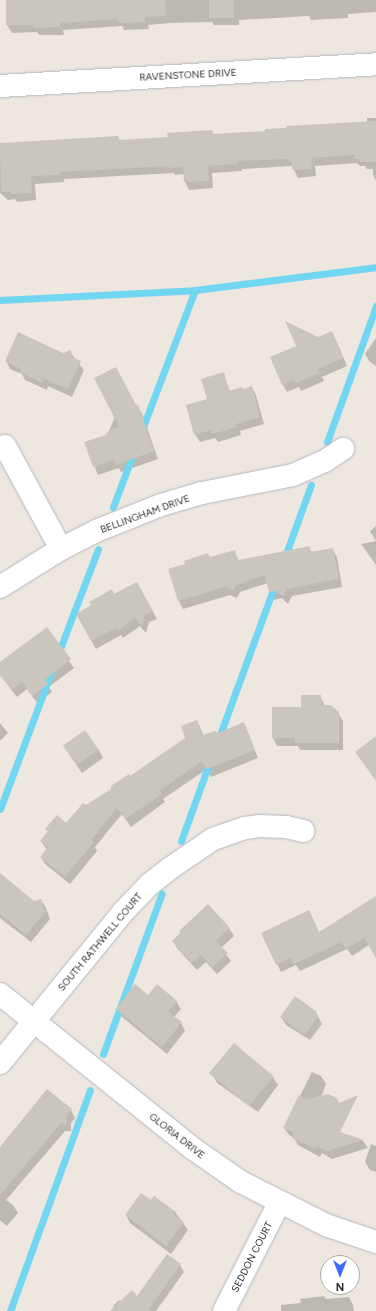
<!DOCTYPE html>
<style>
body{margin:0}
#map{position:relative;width:376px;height:1311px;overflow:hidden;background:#eee7df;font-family:Figtree,sans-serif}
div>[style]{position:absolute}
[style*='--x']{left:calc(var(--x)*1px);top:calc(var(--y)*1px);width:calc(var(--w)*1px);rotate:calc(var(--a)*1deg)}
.shadow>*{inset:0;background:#0003}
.stream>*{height:7px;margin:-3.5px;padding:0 3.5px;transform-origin:3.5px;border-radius:3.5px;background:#71d6f1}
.building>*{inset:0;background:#cac5bd;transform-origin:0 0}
.roads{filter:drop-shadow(0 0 1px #b3b6c0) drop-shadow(0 0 1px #b3b6c0)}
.minor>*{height:22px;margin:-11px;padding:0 11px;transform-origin:11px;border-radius:11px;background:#fff}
span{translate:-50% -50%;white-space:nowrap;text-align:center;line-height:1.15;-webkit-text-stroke:3.5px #fff;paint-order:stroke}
.street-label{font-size:10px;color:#2d2d2d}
.north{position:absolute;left:320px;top:1255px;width:40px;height:40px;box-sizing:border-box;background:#fff;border:1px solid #ababab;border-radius:50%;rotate:180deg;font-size:11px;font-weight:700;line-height:16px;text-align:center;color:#2d2d2d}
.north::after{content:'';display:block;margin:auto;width:14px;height:18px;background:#3d6bfd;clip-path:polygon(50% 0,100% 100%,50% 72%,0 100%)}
</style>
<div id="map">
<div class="shadow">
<div style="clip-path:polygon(7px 0,376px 0,376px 12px,348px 14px,348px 18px,311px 20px,309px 16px,239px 20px,239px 25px,214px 25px,212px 22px,170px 23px,148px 25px,149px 29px,124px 30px,122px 26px,63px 30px,64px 35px,39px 35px,37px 32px,12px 33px,7px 25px)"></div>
<div style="clip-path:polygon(367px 118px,376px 118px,376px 181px,373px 175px,373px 169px,367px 169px,365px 166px,360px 166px,357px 163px,315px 166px,316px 176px,298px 178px,292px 166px,242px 169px,242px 171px,212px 173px,213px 188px,189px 190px,185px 182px,184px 174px,175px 175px,174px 173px,64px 179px,64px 182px,35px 184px,36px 200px,17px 202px,15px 199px,8px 200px,0 193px,0 144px,118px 137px,120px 141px,169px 138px,212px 131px,214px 135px,266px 132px,367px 123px)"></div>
<div style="clip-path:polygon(318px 338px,336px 340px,347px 366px,322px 377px,324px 381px,301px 391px,299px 387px,287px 392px,283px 385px)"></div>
<div style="clip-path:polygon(376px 338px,376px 366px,370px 362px,365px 354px)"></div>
<div style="clip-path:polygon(70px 352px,84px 370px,72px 397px,48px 386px,47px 390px,25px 380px,22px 374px,10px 369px,6px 361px,63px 354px)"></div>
<div style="clip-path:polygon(223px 374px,230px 391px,252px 388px,256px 395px,264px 424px,240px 431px,241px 435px,218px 442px,215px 438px,200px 442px,195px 434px)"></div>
<div style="clip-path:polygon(137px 406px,142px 413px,158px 459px,121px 472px,119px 468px,98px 475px,85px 443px,107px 436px,115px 417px)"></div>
<div style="clip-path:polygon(376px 526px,376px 565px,361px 544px,376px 541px,370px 531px)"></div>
<div style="clip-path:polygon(309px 547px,312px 553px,332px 549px,337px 557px,342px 587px,292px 596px,288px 604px,282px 598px,274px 600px,270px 592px,268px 583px,240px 592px,237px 598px,230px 595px,183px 609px,179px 601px,170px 570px,234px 551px,239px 561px)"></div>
<div style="clip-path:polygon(141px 591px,157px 619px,149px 622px,146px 633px,140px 626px,123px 638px,121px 635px,96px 649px,77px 614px,114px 596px)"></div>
<div style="clip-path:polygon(47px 629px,74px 668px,49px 687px,52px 692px,37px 703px,27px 689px,17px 697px,0 675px,0 664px)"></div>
<div style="clip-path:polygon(320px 696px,325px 706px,338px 713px,343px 721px,343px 750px,300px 750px,298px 746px,277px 746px,273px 738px,273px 708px,302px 708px)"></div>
<div style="clip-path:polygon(197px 721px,204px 736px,218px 734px,244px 724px,258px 758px,211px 777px,207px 769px,163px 799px,165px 802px,131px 827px,122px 814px,95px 847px,97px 851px,70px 884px,45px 864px,41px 857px,47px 850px,41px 841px,48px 832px,46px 829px,67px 824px,86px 807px,187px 738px)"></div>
<div style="clip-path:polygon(0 723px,8px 733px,0 741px)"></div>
<div style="clip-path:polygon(99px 750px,103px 758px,82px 773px,69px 754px)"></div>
<div style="clip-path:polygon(0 875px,34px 902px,41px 900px,46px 908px,50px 919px,31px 942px,0 918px)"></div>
<div style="clip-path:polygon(376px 898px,376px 956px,369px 945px,352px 956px,347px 949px,300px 971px,296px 965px,281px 972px,262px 933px,319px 933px)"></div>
<div style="clip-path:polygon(229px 928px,234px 936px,221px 948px,231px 961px,217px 974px,206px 962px,197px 970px,177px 948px,173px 941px,181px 933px,180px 931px)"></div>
<div style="clip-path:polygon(176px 1001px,181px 1009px,174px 1017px,181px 1023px,185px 1031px,167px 1054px,121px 1016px,117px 1009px)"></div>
<div style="clip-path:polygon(316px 1013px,322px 1024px,310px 1040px,286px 1025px,281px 1017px)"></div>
<div style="clip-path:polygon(234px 1045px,273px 1077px,278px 1085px,258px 1112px,217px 1083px,213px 1075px)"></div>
<div style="clip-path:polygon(312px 1072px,321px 1076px,326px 1084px,312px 1122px,363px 1141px,368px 1148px,332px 1159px,322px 1153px,320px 1157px,298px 1145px,294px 1138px,289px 1135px,284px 1128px)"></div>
<div style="clip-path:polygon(71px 1110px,75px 1118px,71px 1123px,71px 1131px,65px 1131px,6px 1200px,13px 1205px,18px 1213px,7px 1226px,0 1220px,0 1150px)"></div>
<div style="clip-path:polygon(371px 1144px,376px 1146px,376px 1172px,370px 1170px,365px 1162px)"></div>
<div style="clip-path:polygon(152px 1201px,175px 1212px,188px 1230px,171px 1254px,130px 1223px,126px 1215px)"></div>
<div style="clip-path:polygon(167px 1255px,180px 1265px,184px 1272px,156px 1311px,112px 1311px,114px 1305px,118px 1301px,137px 1297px)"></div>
<div style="clip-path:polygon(324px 1296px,326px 1299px,349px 1297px,353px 1305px,354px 1311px,281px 1311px,281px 1305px,301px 1303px,300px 1299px)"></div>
</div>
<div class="stream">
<div style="--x:0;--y:300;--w:195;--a:-2.9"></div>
<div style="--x:195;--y:290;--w:182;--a:-7.2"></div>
<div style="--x:141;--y:432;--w:152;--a:-69.2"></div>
<div style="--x:327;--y:442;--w:145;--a:-70.2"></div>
<div style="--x:113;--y:507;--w:60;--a:-69.4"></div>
<div style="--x:284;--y:559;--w:79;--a:-70"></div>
<div style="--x:58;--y:654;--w:112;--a:-69.1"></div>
<div style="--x:218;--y:740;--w:166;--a:-69.9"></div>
<div style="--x:0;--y:809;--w:152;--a:-69.5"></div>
<div style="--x:181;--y:841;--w:85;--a:-70.1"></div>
<div style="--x:103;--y:1054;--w:171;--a:-69.9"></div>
<div style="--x:10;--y:1311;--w:235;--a:-70.1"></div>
</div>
<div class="building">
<div style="clip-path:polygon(6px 0,165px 0,166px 16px,145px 17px,145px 22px,119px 23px,118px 19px,60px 23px,60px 27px,33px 28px,33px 25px,6px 25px)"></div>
<div style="left:209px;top:0;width:25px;height:18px"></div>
<div style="clip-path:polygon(376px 121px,376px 162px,361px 162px,359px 159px,354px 159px,354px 155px,311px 158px,312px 169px,292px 170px,292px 162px,287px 159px,238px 161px,238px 164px,208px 166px,209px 181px,184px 182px,183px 167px,169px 168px,169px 166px,60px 172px,60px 175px,31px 176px,32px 193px,11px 194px,11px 192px,1px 192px,0 143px,118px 136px,119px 140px,168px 137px,167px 133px,212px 130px,213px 134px,265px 131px,265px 129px,286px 128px,286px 126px)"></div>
<div style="clip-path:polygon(285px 321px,318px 337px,332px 331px,343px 358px,318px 369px,320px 373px,296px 383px,294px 379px,282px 385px,270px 357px,296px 346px)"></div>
<div style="clip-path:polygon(18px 332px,63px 353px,71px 350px,72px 357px,81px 361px,68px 389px,44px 379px,42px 383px,20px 372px,21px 369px,5px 361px)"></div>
<div style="clip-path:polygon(116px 367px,136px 405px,138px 404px,154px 451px,116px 465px,114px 460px,93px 467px,84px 442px,106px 435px,108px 431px,119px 427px,94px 378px)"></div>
<div style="clip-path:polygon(224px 372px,229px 391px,241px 387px,244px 389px,252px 386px,260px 417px,236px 424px,237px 427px,212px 434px,211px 430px,194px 435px,186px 405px,207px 399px,201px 379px)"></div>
<div style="clip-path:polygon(310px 546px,310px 552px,333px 548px,339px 579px,287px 589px,283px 597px,277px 591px,269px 592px,265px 575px,236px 585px,233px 591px,225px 587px,178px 601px,168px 569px,185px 564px,184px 561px,208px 553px,210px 557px,235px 550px,238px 560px)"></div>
<div style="clip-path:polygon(137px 582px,153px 611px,145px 615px,142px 626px,135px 618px,118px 631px,116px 628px,91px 641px,76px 614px,91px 605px,89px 602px,112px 589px,114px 594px)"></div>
<div style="clip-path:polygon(47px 627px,71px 659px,45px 680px,48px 684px,32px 696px,22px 682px,12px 690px,0 675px,0 662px)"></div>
<div style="clip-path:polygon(301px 695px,321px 695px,321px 705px,331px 705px,339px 712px,339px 743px,295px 743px,295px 738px,272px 738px,272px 707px,301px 707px)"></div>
<div style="clip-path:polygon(197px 720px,203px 735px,215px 731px,218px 733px,244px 722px,255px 750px,206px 769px,202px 761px,159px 791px,162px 794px,125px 819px,117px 808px,91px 840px,94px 842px,65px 877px,40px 857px,48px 847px,40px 841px,48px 831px,45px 829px,57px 815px,66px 823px,83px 803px,86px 805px,111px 789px,111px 786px,129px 774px,130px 776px,185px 738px,181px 726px)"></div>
<div style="left:85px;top:730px;width:24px;height:27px;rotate:55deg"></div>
<div style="clip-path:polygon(376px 736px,376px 781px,355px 752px)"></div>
<div style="clip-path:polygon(0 873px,34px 901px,42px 899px,42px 907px,46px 911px,26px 935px,0 914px)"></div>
<div style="clip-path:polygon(376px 896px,376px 958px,364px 938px,346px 949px,342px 942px,294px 964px,291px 958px,276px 965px,261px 933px,309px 910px,319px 932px)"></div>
<div style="clip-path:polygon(208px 904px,230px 928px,216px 941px,228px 953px,212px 967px,201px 955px,192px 963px,172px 941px,181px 932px,179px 931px)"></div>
<div style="clip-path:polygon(135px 984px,148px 995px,157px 984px,177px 1001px,168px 1012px,182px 1022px,162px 1047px,116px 1009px)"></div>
<div style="clip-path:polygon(295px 996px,317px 1012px,315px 1014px,318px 1016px,306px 1033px,302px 1033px,280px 1017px)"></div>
<div style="left:234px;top:1043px;width:52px;height:39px;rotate:40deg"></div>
<div style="clip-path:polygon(47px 1089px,72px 1109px,67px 1115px,67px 1124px,61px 1123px,0 1195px,0 1147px)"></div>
<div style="clip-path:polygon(328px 1094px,337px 1098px,339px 1103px,358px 1095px,340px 1132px,364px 1140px,327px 1151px,317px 1146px,316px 1149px,292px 1138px,294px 1133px,283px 1128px,299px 1095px,306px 1099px)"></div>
<div style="clip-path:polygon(141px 1193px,151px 1200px,154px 1196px,176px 1212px,173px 1214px,184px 1222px,166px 1246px,125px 1215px)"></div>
<div style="clip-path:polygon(167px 1254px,181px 1264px,149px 1309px,151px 1311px,110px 1311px,132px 1290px,137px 1296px)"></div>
</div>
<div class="roads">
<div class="minor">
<div style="--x:0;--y:86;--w:377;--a:-3.3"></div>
<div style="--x:5;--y:446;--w:117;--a:61.5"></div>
<div style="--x:0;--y:587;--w:72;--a:-31.9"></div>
<div style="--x:61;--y:549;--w:39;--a:-27"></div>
<div style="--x:96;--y:531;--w:70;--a:-21.8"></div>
<div style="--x:161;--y:505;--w:43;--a:-16.3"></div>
<div style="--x:202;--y:493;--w:93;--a:-11.2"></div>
<div style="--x:293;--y:475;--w:35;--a:-24"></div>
<div style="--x:325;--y:461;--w:22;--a:-34"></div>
<div style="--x:0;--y:994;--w:246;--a:38.7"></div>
<div style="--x:192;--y:1148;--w:60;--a:34.8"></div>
<div style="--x:241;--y:1182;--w:95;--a:26.8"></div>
<div style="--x:326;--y:1225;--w:53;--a:18.8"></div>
<div style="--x:0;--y:1063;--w:195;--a:-50.8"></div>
<div style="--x:123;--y:912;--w:39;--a:-46"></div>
<div style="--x:150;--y:884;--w:24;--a:-38"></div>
<div style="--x:169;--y:869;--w:53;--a:-34.3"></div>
<div style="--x:213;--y:839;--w:34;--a:-19"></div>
<div style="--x:245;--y:828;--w:14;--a:-8"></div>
<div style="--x:259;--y:826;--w:27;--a:2"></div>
<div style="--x:286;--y:827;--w:18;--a:13"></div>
<div style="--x:224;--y:1311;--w:121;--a:-63"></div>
</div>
</div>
<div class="street-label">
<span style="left:188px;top:75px;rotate:-3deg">RAVENSTONE DRIVE</span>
<span style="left:145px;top:514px;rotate:-20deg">BELLINGHAM DRIVE</span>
<span style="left:100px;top:942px;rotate:-50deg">SOUTH RATHWELL COURT</span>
<span style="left:177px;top:1136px;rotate:38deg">GLORIA DRIVE</span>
<span style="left:252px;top:1257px;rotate:-63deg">SEDDON COURT</span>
</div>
<div class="north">N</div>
</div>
